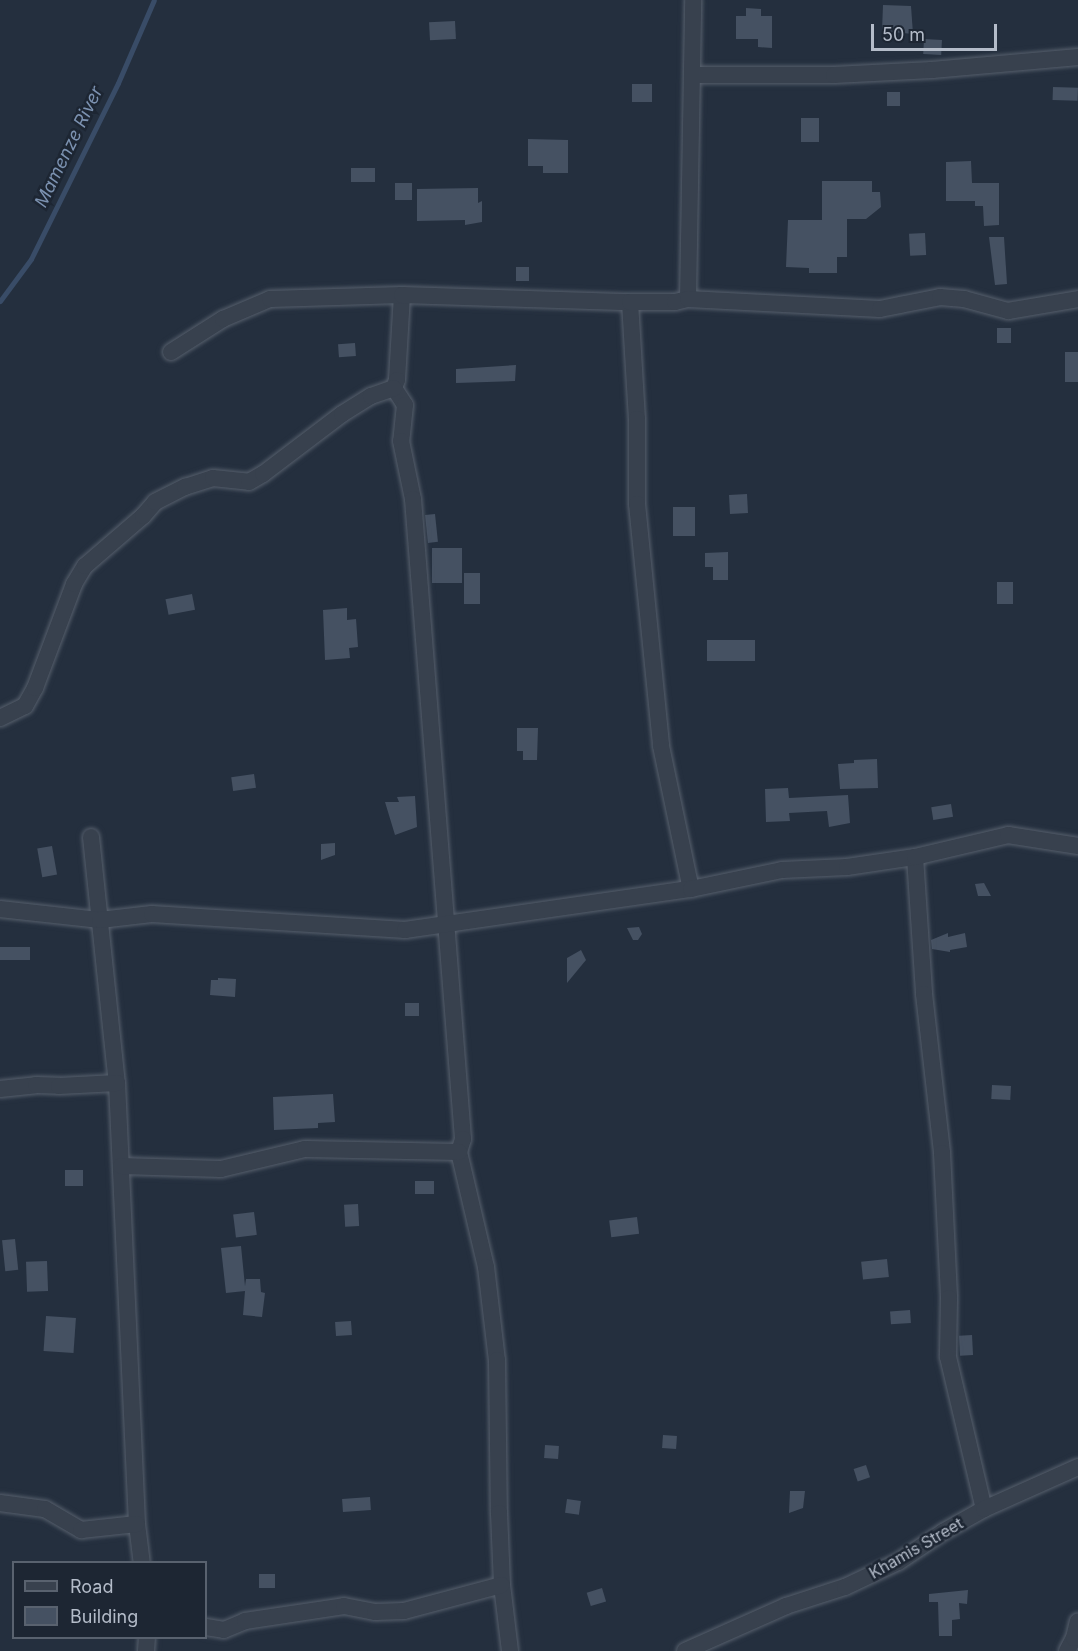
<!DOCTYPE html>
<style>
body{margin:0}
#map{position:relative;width:1078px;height:1651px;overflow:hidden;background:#242f3e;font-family:Inter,sans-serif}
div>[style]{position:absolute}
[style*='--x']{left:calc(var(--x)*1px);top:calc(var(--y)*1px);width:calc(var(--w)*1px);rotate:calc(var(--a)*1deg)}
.stream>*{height:5px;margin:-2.5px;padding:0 2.5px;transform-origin:2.5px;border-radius:2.5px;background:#394c67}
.building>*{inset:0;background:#455162;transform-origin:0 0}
.roads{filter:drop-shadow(0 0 2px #565f6c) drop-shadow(0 0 2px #565f6c)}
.minor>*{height:16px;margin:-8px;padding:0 8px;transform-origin:8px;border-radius:8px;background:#38414e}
span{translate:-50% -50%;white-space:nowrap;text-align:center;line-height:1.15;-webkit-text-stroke:5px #1d2633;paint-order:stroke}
.street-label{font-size:16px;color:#b4bcc9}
.water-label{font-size:18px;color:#7c92b1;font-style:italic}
.legend{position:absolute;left:12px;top:1561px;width:195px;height:78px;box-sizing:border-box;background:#1d2633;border:2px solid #59626f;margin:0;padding:8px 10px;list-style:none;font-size:18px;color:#b4bcc9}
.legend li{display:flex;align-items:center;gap:12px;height:30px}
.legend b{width:30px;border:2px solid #59626f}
.scale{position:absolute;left:871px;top:24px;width:126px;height:27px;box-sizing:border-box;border:3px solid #b4bcc9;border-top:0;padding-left:8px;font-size:18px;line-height:21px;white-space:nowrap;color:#b4bcc9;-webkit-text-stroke:4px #1d2633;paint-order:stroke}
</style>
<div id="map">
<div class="stream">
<div style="--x:0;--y:301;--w:52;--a:-53.6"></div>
<div style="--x:31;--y:259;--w:196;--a:-63.7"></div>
<div style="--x:118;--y:83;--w:90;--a:-66.6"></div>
</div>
<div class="building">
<div style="clip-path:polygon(883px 5px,911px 6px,913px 34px,882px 31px)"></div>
<div style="clip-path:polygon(746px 8px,761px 9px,761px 16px,772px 16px,772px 48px,758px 47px,758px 39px,736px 39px,736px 16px,746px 16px)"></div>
<div style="left:455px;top:21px;width:18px;height:26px;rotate:87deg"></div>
<div style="left:924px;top:39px;width:18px;height:15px;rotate:3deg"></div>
<div style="left:632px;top:84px;width:20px;height:18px"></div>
<div style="left:1053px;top:87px;width:25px;height:13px;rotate:2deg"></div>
<div style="left:887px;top:92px;width:13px;height:14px"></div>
<div style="left:819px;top:118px;width:24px;height:18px;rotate:90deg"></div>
<div style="clip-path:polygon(528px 139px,568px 140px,568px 173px,543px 173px,543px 166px,528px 166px)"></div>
<div style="clip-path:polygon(971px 161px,972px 183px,999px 183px,999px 225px,984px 226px,983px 206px,975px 206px,975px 201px,946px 201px,946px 162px)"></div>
<div style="left:351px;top:168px;width:24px;height:14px"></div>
<div style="clip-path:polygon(822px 181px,872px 181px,872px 192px,880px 192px,881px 207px,866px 219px,847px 219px,847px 257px,837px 257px,837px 273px,809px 273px,809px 268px,786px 267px,788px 220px,822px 220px)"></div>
<div style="left:395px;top:183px;width:17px;height:17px"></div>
<div style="clip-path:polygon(478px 188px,478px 203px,482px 201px,482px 222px,465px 225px,465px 220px,417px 221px,417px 189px)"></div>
<div style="left:925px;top:233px;width:22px;height:16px;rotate:87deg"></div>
<div style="clip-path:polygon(989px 237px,1004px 237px,1007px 284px,995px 285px)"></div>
<div style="left:516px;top:267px;width:13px;height:14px"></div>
<div style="left:997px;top:328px;width:14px;height:15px"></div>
<div style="left:355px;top:343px;width:13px;height:17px;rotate:86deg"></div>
<div style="left:1065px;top:352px;width:13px;height:30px"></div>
<div style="clip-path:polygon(516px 365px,515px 381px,456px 383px,456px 369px)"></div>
<div style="left:747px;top:494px;width:19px;height:18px;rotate:87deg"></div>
<div style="left:673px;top:507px;width:22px;height:29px"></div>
<div style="left:435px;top:514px;width:28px;height:10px;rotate:84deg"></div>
<div style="left:432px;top:548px;width:30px;height:35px"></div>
<div style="clip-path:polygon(728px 552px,728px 580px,713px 580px,713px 567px,705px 567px,705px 553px)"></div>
<div style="left:464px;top:573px;width:16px;height:31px"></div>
<div style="left:997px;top:582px;width:16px;height:22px"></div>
<div style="left:192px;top:594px;width:16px;height:27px;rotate:79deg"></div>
<div style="clip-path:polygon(347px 608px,347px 620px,356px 619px,358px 647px,349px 648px,350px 658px,325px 660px,323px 610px)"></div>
<div style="left:755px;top:640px;width:21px;height:48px;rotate:90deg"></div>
<div style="clip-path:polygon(517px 728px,538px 728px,537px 760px,523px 760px,523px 751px,517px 751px)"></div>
<div style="clip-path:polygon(877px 759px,878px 788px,840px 789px,838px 764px,854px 763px,854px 760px)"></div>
<div style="left:254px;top:774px;width:14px;height:23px;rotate:82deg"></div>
<div style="clip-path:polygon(788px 788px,789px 798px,848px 795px,850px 823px,829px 827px,827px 811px,789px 813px,790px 821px,766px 822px,765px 789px)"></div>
<div style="clip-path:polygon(415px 796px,417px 827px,395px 835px,385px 802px,399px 802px,397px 797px)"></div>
<div style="left:951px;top:804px;width:13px;height:20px;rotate:81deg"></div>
<div style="clip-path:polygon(335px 843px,335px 855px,321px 860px,321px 844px)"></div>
<div style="left:52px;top:846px;width:29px;height:15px;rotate:80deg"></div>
<div style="clip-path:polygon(984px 883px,991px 896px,978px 896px,975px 884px)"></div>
<div style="clip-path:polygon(639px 927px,642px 934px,638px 940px,633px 940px,627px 928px)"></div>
<div style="clip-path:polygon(948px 933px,948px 937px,965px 933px,967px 947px,950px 950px,950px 952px,932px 949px,931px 940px)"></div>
<div style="left:0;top:947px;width:30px;height:13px"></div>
<div style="clip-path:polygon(581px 950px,586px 960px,567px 983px,567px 958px)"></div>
<div style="clip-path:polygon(218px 978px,236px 979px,235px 997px,210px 995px,211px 980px,218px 980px)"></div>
<div style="left:405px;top:1003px;width:14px;height:13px"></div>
<div style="left:992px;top:1085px;width:19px;height:14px;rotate:3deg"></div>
<div style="clip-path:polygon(333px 1094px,335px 1122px,318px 1123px,318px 1128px,274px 1130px,273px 1097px)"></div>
<div style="left:65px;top:1170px;width:18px;height:16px"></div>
<div style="left:434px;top:1181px;width:13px;height:19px;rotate:90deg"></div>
<div style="left:358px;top:1204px;width:22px;height:14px;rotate:87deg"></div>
<div style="left:254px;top:1212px;width:23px;height:21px;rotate:83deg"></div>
<div style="left:637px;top:1217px;width:17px;height:28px;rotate:83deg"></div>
<div style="left:15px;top:1239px;width:31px;height:13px;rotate:84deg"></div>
<div style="clip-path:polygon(241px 1246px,245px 1286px,246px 1279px,260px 1279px,261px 1292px,265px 1293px,262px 1317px,243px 1315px,245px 1291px,226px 1293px,221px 1248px)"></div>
<div style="left:887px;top:1259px;width:18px;height:26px;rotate:84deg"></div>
<div style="left:47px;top:1261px;width:30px;height:21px;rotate:88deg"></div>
<div style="left:910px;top:1310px;width:13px;height:20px;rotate:86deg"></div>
<div style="left:46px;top:1316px;width:30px;height:35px;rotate:4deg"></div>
<div style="left:351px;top:1321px;width:14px;height:16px;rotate:86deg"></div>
<div style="left:972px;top:1335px;width:20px;height:13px;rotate:87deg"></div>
<div style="left:663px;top:1435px;width:14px;height:13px;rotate:4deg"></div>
<div style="left:545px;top:1445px;width:14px;height:13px;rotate:4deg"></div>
<div style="left:866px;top:1465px;width:13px;height:13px;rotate:72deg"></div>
<div style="clip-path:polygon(790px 1491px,805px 1491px,803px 1508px,789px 1513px)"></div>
<div style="left:370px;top:1497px;width:13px;height:28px;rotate:86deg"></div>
<div style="left:567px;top:1499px;width:14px;height:14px;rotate:8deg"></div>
<div style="left:275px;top:1574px;width:14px;height:16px;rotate:90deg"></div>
<div style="left:602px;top:1588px;width:14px;height:16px;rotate:73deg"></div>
<div style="clip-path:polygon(968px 1590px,967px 1604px,959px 1603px,960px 1619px,952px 1620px,952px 1636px,939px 1636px,938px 1602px,929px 1602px,929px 1594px)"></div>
</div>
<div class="roads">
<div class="minor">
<div style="--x:693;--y:75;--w:141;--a:0"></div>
<div style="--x:834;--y:75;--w:98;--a:-2.9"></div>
<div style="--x:932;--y:70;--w:147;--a:-5.1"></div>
<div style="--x:402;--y:295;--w:85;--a:93.4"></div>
<div style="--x:397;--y:380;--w:9;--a:111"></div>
<div style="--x:394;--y:388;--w:20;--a:57"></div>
<div style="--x:405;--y:405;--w:36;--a:96"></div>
<div style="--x:401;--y:441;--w:59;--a:78.3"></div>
<div style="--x:413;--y:499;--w:642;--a:85.53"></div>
<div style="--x:463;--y:1139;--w:14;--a:107"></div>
<div style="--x:459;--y:1152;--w:118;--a:76.8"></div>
<div style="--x:486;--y:1267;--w:94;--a:83.3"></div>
<div style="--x:497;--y:1360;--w:153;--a:89.3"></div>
<div style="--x:499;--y:1513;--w:72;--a:87.6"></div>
<div style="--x:502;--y:1585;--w:66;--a:83.1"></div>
<div style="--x:688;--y:299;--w:299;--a:-89"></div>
<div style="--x:630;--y:302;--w:117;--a:86.6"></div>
<div style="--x:637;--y:419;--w:85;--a:90"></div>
<div style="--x:637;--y:504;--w:243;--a:84.3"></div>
<div style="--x:661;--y:746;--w:146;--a:78.2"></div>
<div style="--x:171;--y:352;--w:62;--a:-32.4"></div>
<div style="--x:223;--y:319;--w:51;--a:-23.1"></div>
<div style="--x:270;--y:299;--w:132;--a:-1.7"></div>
<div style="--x:402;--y:295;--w:228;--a:1.8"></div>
<div style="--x:630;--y:302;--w:45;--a:0"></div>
<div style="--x:675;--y:302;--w:13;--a:-13"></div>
<div style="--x:688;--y:299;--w:192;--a:3"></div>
<div style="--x:880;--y:309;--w:61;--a:-11.3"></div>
<div style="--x:940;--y:297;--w:24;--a:5"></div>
<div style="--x:964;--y:299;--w:46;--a:15.3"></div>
<div style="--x:1008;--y:311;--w:71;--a:-9.7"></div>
<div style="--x:0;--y:718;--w:28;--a:-26"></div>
<div style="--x:25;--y:706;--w:21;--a:-61"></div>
<div style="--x:35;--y:688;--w:111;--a:-69.4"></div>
<div style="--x:74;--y:584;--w:21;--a:-59"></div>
<div style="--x:85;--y:566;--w:77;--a:-40.8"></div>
<div style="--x:143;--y:516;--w:18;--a:-49"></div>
<div style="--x:155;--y:502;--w:34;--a:-27"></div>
<div style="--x:185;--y:487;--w:29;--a:-18"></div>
<div style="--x:213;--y:478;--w:36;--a:6"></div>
<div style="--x:249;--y:482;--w:16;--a:-30"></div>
<div style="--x:263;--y:474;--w:99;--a:-37.2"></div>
<div style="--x:342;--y:414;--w:34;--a:-32"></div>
<div style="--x:371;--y:396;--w:24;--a:-19"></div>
<div style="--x:91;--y:837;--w:247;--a:84"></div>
<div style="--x:117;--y:1083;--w:441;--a:87.4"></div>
<div style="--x:137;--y:1524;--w:38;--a:83"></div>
<div style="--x:915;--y:857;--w:137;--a:86.2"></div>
<div style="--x:924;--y:994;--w:160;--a:83.5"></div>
<div style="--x:942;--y:1153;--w:145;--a:87.2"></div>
<div style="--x:949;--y:1298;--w:59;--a:91"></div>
<div style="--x:948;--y:1357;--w:156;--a:76.7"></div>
<div style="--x:0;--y:909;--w:101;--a:6.3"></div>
<div style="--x:100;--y:920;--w:52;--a:-6.6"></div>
<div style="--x:152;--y:914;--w:254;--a:3.6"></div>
<div style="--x:405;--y:930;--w:289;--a:-8.2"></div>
<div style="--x:691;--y:889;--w:93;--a:-11.8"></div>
<div style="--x:782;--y:870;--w:65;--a:-2.6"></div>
<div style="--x:847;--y:867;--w:69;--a:-8.4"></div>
<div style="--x:915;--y:857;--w:96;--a:-13.3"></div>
<div style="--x:1008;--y:835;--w:71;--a:8.9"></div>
<div style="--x:0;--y:1089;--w:36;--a:-6"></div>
<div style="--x:36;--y:1085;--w:23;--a:2"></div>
<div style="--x:59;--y:1086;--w:58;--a:-3"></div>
<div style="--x:121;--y:1166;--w:100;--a:1.7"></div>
<div style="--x:221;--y:1169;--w:86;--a:-13.4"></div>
<div style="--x:305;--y:1149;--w:154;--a:1.1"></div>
<div style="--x:0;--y:1503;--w:45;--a:7.6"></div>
<div style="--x:45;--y:1509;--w:42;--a:30.3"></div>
<div style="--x:81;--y:1530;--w:56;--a:-6.1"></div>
<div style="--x:206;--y:1627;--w:18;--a:9"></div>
<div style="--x:224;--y:1630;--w:23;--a:-23"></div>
<div style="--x:245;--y:1621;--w:100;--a:-8.6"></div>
<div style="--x:344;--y:1606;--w:32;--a:11"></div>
<div style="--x:375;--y:1612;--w:29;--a:-2"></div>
<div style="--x:404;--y:1611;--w:101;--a:-14.9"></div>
<div style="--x:146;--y:1651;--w:13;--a:-86"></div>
<div style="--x:685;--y:1651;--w:111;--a:-24"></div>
<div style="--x:786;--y:1606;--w:62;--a:-17.9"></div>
<div style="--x:845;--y:1587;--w:59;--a:-25.3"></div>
<div style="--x:898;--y:1562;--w:54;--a:-33.7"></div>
<div style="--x:943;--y:1532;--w:47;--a:-29.3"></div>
<div style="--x:984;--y:1509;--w:103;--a:-24.1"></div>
<div style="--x:1067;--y:1651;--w:15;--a:-62"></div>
<div style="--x:1074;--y:1638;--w:17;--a:-77"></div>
</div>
</div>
<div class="street-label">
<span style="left:916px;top:1548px;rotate:-30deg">Khamis Street</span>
</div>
<div class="water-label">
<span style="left:69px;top:147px;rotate:-64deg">Mamenze River</span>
</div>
<ul class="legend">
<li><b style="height:8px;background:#38414e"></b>Road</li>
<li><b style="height:16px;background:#455162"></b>Building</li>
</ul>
<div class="scale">50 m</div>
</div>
